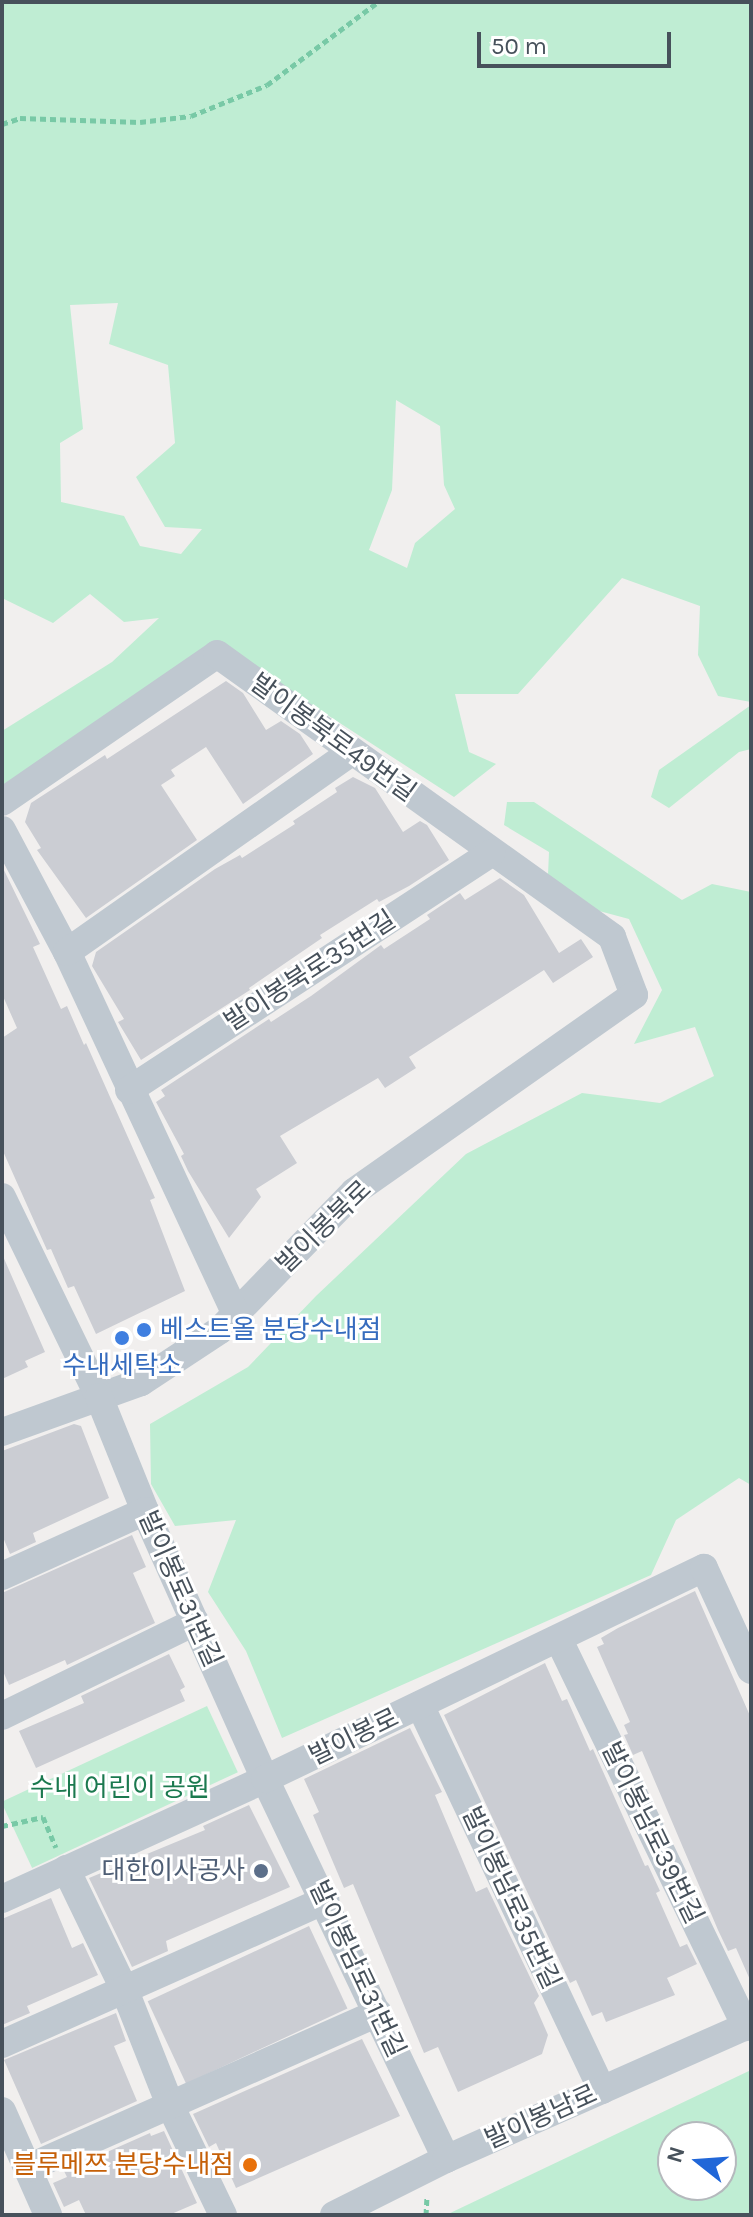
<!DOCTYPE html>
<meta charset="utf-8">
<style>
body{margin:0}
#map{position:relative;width:753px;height:2217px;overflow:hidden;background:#f1efee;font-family:Karla,"Noto Sans KR",sans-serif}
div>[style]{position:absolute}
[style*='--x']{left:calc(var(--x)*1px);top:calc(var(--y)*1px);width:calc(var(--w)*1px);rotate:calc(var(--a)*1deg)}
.green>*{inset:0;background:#bfedd3;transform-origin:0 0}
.building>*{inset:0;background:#cbcdd3;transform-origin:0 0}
.path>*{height:5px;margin-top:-2.5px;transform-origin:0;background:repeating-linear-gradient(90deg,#78c9a6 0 6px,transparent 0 10px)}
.minor>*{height:28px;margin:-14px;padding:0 14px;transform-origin:14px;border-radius:14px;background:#bfc8d0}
.dots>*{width:22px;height:22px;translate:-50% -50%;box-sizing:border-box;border:4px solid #fff;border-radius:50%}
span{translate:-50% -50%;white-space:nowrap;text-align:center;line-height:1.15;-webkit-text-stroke:6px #fff;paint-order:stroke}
.street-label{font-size:26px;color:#47515b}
.shop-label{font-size:26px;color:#366cbe}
.left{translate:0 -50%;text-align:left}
.park-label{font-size:26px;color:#1b794f}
.service-label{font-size:26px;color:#4e5e75}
.right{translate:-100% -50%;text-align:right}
.food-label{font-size:26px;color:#c56008}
.frame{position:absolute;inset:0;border:4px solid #47515b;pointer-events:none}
.north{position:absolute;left:657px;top:2121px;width:80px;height:80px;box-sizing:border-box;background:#fff;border:2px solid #b5b9bd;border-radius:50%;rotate:287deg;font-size:22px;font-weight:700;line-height:32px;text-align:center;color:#47515b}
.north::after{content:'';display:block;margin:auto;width:28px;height:36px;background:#2167d8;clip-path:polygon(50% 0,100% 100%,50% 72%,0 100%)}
.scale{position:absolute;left:477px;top:32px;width:194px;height:36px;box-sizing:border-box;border:4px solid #47515b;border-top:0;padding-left:10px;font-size:24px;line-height:28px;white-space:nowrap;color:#47515b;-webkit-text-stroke:6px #fff;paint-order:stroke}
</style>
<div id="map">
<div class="green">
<div style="clip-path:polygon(evenodd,2px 2px,751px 2px,751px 702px,718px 696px,698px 655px,700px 606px,622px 578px,518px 694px,455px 694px,469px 752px,496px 764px,454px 797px,278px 683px,206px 657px,2px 791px,2px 731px,112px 662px,159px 618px,124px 622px,90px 594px,53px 623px,2px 598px,2px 2px,118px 303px,109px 344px,168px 365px,175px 443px,136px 477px,165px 527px,202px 529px,181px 554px,140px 546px,124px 516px,61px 502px,60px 443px,83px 429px,70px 305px,118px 303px,2px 2px,396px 400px,440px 426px,444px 485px,455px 509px,415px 543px,407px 568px,369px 550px,392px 490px,396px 400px)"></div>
<div style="clip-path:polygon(751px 705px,751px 749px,739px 752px,669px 808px,651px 797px,659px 770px)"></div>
<div style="clip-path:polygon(507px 802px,534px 802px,682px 900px,712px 884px,751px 892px,751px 1485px,739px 1478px,676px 1520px,651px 1575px,282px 1738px,246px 1651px,208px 1592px,236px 1520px,175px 1526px,151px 1484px,150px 1424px,248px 1367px,316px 1296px,466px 1154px,582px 1093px,660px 1103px,714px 1076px,695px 1027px,634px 1044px,662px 990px,629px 919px,547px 897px,549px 852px,504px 825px)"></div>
<div style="left:207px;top:1706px;width:73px;height:227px;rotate:65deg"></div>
<div style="clip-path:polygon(evenodd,751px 2070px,751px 2215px,446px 2215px,751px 2070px,721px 2137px,721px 2185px,673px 2185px,673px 2137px,721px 2137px)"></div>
</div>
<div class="building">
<div style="clip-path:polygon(226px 681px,243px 693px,266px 730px,281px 721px,300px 734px,313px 754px,243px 804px,206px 747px,171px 770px,175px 776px,161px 785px,197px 840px,86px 918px,37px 850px,41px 848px,25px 822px,31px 803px,105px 755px,107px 759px)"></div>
<div style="clip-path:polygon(353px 777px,375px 788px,403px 832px,420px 821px,427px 825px,449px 860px,409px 886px,379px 902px,377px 899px,320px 935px,322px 938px,249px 988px,250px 990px,141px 1060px,118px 1022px,124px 1019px,92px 966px,96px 952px,215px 869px,240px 855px,242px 858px,295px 824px,293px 821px,337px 792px,335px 788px)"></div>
<div style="clip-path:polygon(2px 866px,40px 944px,33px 947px,61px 1009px,67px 1006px,84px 1045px,86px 1043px,155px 1198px,150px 1200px,185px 1291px,96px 1334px,74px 1286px,68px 1288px,51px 1249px,47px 1250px,2px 1149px,2px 1038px,17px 1028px,2px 994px)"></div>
<div style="clip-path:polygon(500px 878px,524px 895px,559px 953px,581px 939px,593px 957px,553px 983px,544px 970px,409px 1057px,416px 1068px,385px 1088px,378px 1078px,280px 1136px,297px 1163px,256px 1189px,261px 1197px,229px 1238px,188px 1171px,181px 1156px,184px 1154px,156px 1102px,165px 1096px,161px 1090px,269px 1019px,271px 1022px,311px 996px,381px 945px,384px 949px,430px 919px,427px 915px,460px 893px,465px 900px)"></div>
<div style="clip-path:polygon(2px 1254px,45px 1352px,25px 1361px,28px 1367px,2px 1379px)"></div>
<div style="clip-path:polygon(74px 1424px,81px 1426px,109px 1498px,33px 1533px,36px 1542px,10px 1554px,2px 1535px,2px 1451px)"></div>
<div style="clip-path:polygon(132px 1535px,146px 1567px,133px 1573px,155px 1623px,67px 1665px,65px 1660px,9px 1685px,2px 1669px,2px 1593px)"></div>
<div style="clip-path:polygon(695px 1591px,751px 1718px,751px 1982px,736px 1948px,728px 1951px,718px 1930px,642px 1751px,633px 1755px,624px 1735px,628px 1734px,624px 1725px,630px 1722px,597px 1647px,604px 1644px,601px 1638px,618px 1628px)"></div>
<div style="clip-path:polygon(169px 1654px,185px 1687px,180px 1690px,185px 1701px,36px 1768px,19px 1731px,84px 1703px,81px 1696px)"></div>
<div style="clip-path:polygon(545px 1663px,562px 1701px,567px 1699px,590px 1751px,593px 1749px,645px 1866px,648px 1865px,660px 1891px,656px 1893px,680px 1947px,687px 1944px,697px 1964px,667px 1978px,675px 1995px,606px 2022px,602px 2012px,592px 2016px,576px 1980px,570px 1983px,444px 1715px)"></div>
<div style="clip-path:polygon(410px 1728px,442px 1792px,435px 1795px,476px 1892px,487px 1887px,539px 1996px,534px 2003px,548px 2035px,542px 2054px,458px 2092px,438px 2047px,424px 2053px,353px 1884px,344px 1888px,313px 1815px,319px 1812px,304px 1779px)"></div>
<div style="clip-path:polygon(249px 1805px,290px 1887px,166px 1941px,168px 1951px,132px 1967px,89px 1878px,205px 1830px,203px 1826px)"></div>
<div style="clip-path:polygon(51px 1898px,72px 1948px,83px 1943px,98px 1975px,27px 2006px,30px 2013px,2px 2025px,2px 1919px)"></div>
<div style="left:309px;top:1926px;width:91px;height:178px;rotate:65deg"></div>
<div style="clip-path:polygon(116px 2013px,126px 2041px,114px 2046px,137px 2101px,41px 2144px,4px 2060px)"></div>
<div style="clip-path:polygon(362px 2039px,400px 2116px,236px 2188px,216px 2143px,209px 2147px,193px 2114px)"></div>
<div style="clip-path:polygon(164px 2131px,197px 2203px,169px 2215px,86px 2215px,79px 2200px,64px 2207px,53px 2183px,67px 2177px,64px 2171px,150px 2133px,151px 2136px)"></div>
</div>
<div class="path">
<div style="--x:2;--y:124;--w:19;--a:-18"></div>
<div style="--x:20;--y:118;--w:120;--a:1.9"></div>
<div style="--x:140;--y:122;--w:51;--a:-6.7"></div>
<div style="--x:191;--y:116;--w:82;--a:-22.2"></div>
<div style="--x:267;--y:85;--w:139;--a:-36.8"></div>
<div style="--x:2;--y:1826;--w:42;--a:-12.4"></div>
<div style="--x:43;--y:1817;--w:33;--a:67"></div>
<div style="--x:426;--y:2215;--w:19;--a:-87"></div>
</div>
<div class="minor">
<div style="--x:2;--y:802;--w:261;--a:-34.5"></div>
<div style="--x:217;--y:654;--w:486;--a:35.6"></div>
<div style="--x:612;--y:937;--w:62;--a:69.2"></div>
<div style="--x:634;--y:995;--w:342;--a:144.9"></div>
<div style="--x:354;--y:1192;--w:192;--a:134.2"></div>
<div style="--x:220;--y:1330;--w:95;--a:146.6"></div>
<div style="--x:141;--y:1382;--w:148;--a:160.2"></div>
<div style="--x:2;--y:830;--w:138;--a:62"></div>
<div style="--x:67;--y:952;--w:400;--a:65"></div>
<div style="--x:67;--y:952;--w:348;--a:-35.1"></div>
<div style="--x:129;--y:1090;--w:433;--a:-33.2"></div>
<div style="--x:2;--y:1197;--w:222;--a:64.1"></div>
<div style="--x:99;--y:1397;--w:123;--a:68"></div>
<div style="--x:145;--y:1511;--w:294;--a:65.9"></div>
<div style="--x:265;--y:1779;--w:421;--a:64.5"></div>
<div style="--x:2;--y:1576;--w:157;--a:-24.4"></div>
<div style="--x:559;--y:1640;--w:430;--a:64.2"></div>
<div style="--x:420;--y:1705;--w:426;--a:64.7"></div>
<div style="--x:2;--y:1716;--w:215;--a:-26"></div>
<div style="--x:66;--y:1869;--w:136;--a:64.2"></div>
<div style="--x:125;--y:1991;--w:125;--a:68.4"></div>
<div style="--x:171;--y:2107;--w:120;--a:64.3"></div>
<div style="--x:2;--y:1899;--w:289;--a:-24.5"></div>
<div style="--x:265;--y:1779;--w:487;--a:-25.7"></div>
<div style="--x:704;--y:1568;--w:112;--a:65.3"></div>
<div style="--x:2;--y:2044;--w:354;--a:-24"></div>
<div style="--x:2;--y:2111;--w:114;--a:66.1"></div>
<div style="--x:28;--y:2168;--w:383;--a:-23.9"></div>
<div style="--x:334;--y:2215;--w:125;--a:-26.6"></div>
<div style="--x:446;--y:2159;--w:334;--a:-23.9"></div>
</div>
<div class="dots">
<div style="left:144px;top:1330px;background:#3f7fe0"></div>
<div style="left:122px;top:1338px;background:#3f7fe0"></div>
<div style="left:261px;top:1871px;background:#5c6f8a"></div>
<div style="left:250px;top:2165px;background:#e8710a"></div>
</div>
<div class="street-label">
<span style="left:333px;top:738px;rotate:36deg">발이봉북로49번길</span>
<span style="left:310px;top:971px;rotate:-33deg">발이봉북로35번길</span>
<span style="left:324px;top:1227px;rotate:-44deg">발이봉북로</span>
<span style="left:180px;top:1589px;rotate:66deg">발이봉로31번길</span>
<span style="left:354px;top:1737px;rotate:-26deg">발이봉로</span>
<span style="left:652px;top:1833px;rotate:64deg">발이봉남로39번길</span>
<span style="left:511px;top:1898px;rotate:65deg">발이봉남로35번길</span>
<span style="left:357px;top:1969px;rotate:65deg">발이봉남로31번길</span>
<span style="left:541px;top:2117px;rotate:-24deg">발이봉남로</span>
</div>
<div class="shop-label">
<span class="left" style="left:160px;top:1330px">베스트올 분당수내점</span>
<span style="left:122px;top:1366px">수내세탁소</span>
</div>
<div class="park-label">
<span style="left:120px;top:1788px">수내 어린이 공원</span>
</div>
<div class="service-label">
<span class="right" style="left:245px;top:1871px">대한이사공사</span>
</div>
<div class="food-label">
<span class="right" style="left:234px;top:2165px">블루메쯔 분당수내점</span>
</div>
<div class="frame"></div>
<div class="north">N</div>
<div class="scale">50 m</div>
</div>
